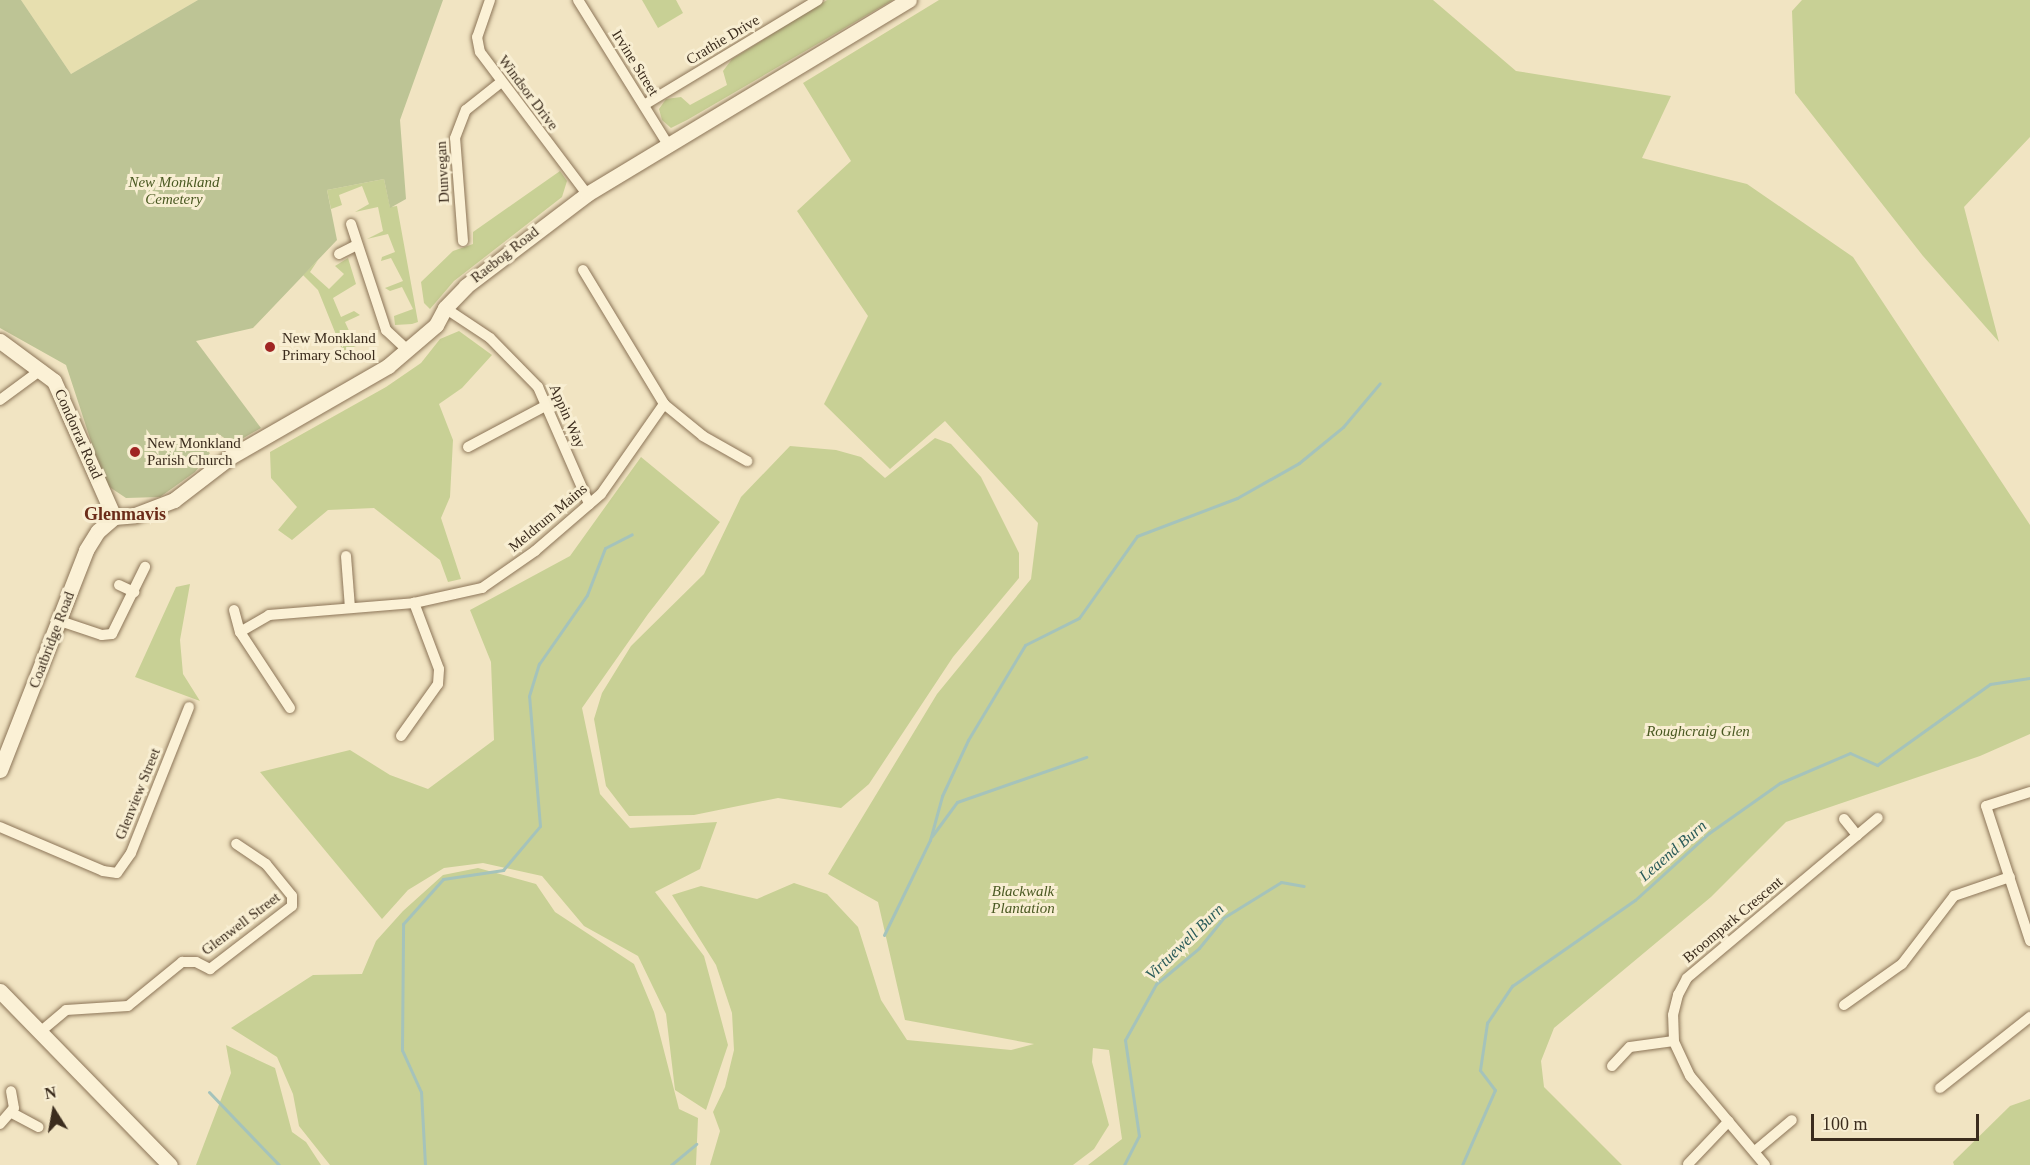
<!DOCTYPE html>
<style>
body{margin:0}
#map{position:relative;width:2030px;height:1165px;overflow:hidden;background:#f1e4c2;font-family:Georgia,serif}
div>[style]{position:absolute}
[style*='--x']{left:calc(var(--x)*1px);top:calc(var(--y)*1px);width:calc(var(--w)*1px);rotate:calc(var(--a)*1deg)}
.farmland>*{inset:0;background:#e7dfaf}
.green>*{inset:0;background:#c8d095}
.cemetery>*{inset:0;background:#bdc495}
.stream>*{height:3px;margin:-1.5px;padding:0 1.5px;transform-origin:1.5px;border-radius:1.5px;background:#a5c3bb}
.roads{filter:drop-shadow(0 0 2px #8c7558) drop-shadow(0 0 2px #8c7558)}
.street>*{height:10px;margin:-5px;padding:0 5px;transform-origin:5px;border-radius:5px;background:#fbf1d6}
.secondary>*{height:15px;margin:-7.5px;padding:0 7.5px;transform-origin:7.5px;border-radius:7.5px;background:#fbf1d6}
.dots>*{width:16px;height:16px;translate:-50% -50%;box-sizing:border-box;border:3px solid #f8eed2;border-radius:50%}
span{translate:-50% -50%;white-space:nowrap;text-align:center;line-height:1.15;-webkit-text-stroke:6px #f8eed2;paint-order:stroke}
.street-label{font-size:15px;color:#3b2c1d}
.park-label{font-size:15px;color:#4a5922;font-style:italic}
.poi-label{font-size:15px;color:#3b2c1d}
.left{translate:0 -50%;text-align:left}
.water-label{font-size:16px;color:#2b5c5a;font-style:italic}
.quarter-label{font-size:18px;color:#6b2c19;font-weight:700}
.north{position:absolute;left:24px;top:1081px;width:60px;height:60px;-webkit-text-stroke:4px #f8eed2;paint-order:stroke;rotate:349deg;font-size:16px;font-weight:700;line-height:24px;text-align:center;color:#3b2c1d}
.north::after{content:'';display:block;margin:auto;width:21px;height:27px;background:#3b2c1d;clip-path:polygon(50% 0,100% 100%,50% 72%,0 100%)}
.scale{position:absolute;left:1811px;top:1114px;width:168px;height:27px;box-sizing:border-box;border:3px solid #3b2c1d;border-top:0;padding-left:8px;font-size:18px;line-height:21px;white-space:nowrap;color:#3b2c1d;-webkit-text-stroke:4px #f8eed2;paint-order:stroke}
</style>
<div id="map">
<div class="farmland">
<div style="clip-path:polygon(21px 0,198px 0,71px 74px)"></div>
</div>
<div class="green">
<div style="clip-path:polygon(642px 0,676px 0,683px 13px,658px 28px)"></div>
<div style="clip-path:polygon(827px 0,893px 0,687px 120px,671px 128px,662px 120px,659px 109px,666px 99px,681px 97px,690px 105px,727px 85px,723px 71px,732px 59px)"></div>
<div style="clip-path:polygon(939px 0,1433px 0,1516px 71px,1671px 96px,1642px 158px,1747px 184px,1853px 257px,2030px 525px,2030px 734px,1980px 756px,1786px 822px,1711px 897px,1554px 1028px,1541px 1061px,1544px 1087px,1622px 1165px,1088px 1165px,1122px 1139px,1109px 1050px,1093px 1048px,1092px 1062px,1109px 1125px,1094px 1149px,1073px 1165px,710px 1165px,720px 1131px,713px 1112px,725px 1087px,734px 1050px,732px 1013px,716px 965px,672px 895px,701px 886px,757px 899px,794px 883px,827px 894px,858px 927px,881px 1000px,907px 1040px,1011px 1050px,1034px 1044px,905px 1020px,878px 902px,828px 874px,937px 694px,1031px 579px,1038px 523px,945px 421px,890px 469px,824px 404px,868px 316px,797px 211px,851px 161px,803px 83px)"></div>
<div style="clip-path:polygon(1802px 0,2030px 0,2030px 137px,1964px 207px,1999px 342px,1923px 256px,1795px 93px,1792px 11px)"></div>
<div style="clip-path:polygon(560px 171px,567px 181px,562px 197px,454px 281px,430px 309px,424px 303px,421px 282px,453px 251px,473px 244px,473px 232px)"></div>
<div style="clip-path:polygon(384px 179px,390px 207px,397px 206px,418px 322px,412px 324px,395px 325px,394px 316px,413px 309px,402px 287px,390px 291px,385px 288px,403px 281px,391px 258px,381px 261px,382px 257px,395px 252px,388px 234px,367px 239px,383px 231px,378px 207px,355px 212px,369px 204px,362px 186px,339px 195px,342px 205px,331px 209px,327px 190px)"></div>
<div style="clip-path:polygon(348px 258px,356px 284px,333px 298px,341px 317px,354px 311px,360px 315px,345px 322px,356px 346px,343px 352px,318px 290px,303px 275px,318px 260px,310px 272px,329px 289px,344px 274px,335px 266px)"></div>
<div style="clip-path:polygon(459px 331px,492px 355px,462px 388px,439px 404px,453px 440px,450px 497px,441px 518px,461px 579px,448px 582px,440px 560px,374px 508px,328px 510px,292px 540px,278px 530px,297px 507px,271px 478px,270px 452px,386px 387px,421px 363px,440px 339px)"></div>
<div style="clip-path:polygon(935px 438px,951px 444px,981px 477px,1019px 553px,1019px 578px,953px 657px,869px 784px,841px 808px,778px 798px,694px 815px,629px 816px,606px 786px,594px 719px,602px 693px,631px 646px,704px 574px,741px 497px,790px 446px,836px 450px,861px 457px,885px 478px)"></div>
<div style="clip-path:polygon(641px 457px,720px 522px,648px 614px,582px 708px,600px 794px,630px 828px,717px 822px,700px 869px,655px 892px,704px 956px,728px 1045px,706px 1110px,675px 1090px,666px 1014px,638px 956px,584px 926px,542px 876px,483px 863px,444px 868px,408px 890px,382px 919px,260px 772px,350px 750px,390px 775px,428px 789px,494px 740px,491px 662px,470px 610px,570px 556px)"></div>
<div style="clip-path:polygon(190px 584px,180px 640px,183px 674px,200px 701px,135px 677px,176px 587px)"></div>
<div style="clip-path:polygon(478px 868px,536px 884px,555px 912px,634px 964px,654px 1012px,679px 1109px,698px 1118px,696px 1165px,330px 1165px,299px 1126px,293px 1094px,277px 1057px,231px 1028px,313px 975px,362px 974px,376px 941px,403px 911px,443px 875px)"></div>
<div style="clip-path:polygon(226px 1045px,275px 1068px,292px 1132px,306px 1142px,321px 1165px,196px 1165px,231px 1073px)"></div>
<div style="clip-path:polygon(2030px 1099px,2030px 1165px,1954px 1165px,1953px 1162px,2010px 1106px)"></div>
</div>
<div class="cemetery">
<div style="clip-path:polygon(0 0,21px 0,71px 74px,198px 0,443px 0,400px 120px,406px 199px,390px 208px,384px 179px,327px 190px,337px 240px,253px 328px,196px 341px,261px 428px,233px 444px,217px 433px,206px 450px,210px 453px,195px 472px,160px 497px,126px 498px,105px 484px,66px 365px,0 328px)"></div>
</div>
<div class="stream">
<div style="--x:932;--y:836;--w:42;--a:-53.7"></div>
<div style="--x:957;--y:802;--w:137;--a:-19.2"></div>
<div style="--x:884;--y:935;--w:106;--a:-64.2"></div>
<div style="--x:930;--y:840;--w:46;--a:-74.7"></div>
<div style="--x:942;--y:796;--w:62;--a:-65.1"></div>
<div style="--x:968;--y:740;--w:111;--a:-59"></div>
<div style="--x:1025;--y:645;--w:60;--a:-26.6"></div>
<div style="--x:1079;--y:618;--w:100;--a:-54.7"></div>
<div style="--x:1137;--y:536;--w:107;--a:-20.8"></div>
<div style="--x:1237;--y:498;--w:71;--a:-29.4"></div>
<div style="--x:1299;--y:463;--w:57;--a:-39.3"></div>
<div style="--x:1343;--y:427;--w:57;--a:-49.9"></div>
<div style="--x:209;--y:1092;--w:101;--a:46.2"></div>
<div style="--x:425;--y:1165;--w:73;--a:-93.1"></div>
<div style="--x:421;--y:1092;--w:46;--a:-114.3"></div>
<div style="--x:402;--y:1050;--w:126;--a:-89.5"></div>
<div style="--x:403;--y:924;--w:60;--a:-48.4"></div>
<div style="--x:443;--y:879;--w:61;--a:-8.5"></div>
<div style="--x:503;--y:870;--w:57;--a:-49.9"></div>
<div style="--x:540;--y:826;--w:130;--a:-94.8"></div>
<div style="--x:529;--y:696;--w:34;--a:-73"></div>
<div style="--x:539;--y:664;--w:84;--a:-55.2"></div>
<div style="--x:587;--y:595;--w:50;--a:-69"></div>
<div style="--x:605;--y:548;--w:30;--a:-27"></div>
<div style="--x:671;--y:1165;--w:33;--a:-40"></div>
<div style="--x:1124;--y:1165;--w:33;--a:-63"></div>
<div style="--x:1139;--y:1136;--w:97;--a:-98.3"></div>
<div style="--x:1125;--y:1040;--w:64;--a:-61"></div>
<div style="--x:1156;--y:984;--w:56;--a:-39.9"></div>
<div style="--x:1199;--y:948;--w:38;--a:-51"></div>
<div style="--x:1223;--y:918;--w:68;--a:-31.8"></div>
<div style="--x:1281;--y:882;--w:23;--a:10"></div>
<div style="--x:1462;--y:1165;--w:82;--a:-66.3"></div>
<div style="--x:1495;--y:1090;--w:25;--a:-127"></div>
<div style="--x:1480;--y:1070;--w:48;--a:-81.5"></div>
<div style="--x:1487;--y:1023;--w:45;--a:-56"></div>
<div style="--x:1512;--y:986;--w:150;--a:-35"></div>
<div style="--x:1635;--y:900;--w:100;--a:-42.2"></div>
<div style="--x:1709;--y:833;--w:87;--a:-35.2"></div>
<div style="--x:1780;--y:783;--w:76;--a:-23.2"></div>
<div style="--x:1850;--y:753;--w:30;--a:24"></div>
<div style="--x:1877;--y:765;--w:139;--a:-35.6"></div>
<div style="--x:1990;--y:684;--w:40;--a:-8.5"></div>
</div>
<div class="roads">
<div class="street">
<div style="--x:490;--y:0;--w:39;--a:109"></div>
<div style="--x:477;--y:37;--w:15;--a:79"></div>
<div style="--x:480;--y:52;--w:178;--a:53"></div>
<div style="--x:578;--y:0;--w:168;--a:58.1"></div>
<div style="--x:644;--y:105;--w:203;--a:-31.1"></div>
<div style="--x:351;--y:224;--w:112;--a:71.7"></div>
<div style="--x:386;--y:330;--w:26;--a:43"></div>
<div style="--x:463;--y:241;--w:103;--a:-94.4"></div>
<div style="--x:455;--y:138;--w:30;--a:-69"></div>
<div style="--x:466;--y:110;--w:43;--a:-38.5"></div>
<div style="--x:339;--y:254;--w:20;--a:-27"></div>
<div style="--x:583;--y:270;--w:157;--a:58.8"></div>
<div style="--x:664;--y:404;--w:50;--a:39.4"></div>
<div style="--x:703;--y:436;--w:51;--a:29.6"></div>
<div style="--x:445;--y:308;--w:54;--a:33.7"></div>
<div style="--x:490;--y:338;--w:69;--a:45.6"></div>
<div style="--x:538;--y:387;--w:128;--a:66.4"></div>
<div style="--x:0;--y:400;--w:52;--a:-36.4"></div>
<div style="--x:468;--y:447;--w:89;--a:-28"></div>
<div style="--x:346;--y:556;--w:52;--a:85.6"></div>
<div style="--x:119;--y:585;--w:17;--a:25"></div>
<div style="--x:234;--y:610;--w:23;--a:75"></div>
<div style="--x:60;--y:621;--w:44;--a:18.4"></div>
<div style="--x:102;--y:635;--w:10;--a:-6"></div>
<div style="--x:112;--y:634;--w:75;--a:-63.8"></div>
<div style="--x:290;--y:708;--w:91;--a:-123.3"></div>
<div style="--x:240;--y:632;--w:34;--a:-30"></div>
<div style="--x:269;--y:615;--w:145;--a:-4.7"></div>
<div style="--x:414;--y:603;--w:70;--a:-12.4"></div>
<div style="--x:482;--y:588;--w:65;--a:-34.9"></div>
<div style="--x:535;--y:551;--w:87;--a:-40.8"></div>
<div style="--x:601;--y:494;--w:110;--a:-55"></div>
<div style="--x:401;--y:736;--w:64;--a:-54.6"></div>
<div style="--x:438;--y:684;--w:15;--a:-86"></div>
<div style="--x:439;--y:669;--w:71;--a:-110.7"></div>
<div style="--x:2030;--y:792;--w:46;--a:162.3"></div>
<div style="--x:1986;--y:806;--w:142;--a:71.9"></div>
<div style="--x:1844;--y:819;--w:21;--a:51"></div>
<div style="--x:0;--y:827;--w:112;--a:23.1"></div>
<div style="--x:103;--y:871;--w:14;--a:8"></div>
<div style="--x:117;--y:873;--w:24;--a:-55"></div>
<div style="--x:131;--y:853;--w:157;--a:-68.3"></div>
<div style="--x:1844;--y:1005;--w:71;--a:-35.3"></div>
<div style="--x:1902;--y:964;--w:86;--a:-52.6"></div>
<div style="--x:1954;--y:896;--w:59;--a:-18.7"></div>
<div style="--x:40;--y:1032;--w:34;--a:-40"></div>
<div style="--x:66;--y:1010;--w:62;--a:-3.7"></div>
<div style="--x:128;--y:1006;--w:70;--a:-39.2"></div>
<div style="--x:182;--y:962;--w:14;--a:0"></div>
<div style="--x:196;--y:962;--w:16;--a:27"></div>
<div style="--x:210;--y:969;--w:103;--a:-37.5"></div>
<div style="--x:292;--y:906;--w:10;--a:-90"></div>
<div style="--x:292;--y:896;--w:41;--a:-129.1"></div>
<div style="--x:266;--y:864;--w:36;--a:-146"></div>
<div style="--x:1612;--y:1066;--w:26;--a:-47"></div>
<div style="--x:1630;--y:1047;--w:44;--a:-7.8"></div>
<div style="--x:1940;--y:1088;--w:115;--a:-38.3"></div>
<div style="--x:12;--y:1113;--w:30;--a:28"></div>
<div style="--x:0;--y:1124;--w:21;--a:-49"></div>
<div style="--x:14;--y:1108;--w:17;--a:-100"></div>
<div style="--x:1755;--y:1151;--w:48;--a:-40"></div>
<div style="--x:1688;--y:1164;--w:59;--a:-46.4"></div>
<div style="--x:1765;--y:1165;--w:116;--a:-130.1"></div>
<div style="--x:1690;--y:1076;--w:38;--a:-115"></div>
<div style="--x:1674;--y:1041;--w:26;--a:-92"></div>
<div style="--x:1673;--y:1015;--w:21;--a:-76"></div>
<div style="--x:1678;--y:995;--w:19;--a:-62"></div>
<div style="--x:1687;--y:978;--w:249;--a:-40"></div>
</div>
<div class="secondary">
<div style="--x:0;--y:341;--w:67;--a:36.5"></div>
<div style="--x:54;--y:381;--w:149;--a:66.2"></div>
<div style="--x:114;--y:517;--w:21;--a:-5"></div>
<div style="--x:135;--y:515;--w:42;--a:-21"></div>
<div style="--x:174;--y:500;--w:71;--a:-37.5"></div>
<div style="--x:230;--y:457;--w:182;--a:-29.9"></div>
<div style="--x:388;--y:366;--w:63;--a:-40.5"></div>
<div style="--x:436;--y:325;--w:19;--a:-62"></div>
<div style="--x:445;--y:308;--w:30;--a:-46"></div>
<div style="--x:466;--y:286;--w:152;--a:-37.2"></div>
<div style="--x:587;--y:194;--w:376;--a:-31.1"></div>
<div style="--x:0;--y:770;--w:236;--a:-68.6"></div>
<div style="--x:86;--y:550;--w:22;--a:-58"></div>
<div style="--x:98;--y:531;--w:21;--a:-41"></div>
<div style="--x:0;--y:991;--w:243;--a:45.7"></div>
</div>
</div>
<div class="dots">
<div style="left:270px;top:347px;background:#a02523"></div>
<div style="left:135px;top:452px;background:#a02523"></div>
</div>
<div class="street-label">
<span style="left:723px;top:40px;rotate:-31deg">Crathie Drive</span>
<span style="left:635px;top:63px;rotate:58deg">Irvine Street</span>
<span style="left:528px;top:93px;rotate:53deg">Windsor Drive</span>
<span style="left:443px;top:172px;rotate:-93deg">Dunvegan</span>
<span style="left:505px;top:255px;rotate:-38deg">Raebog Road</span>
<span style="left:567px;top:416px;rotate:66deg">Appin Way</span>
<span style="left:78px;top:434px;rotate:66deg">Condorrat Road</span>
<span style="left:548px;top:518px;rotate:-40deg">Meldrum Mains</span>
<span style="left:52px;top:640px;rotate:-69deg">Coatbridge Road</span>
<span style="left:138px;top:794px;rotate:-68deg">Glenview Street</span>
<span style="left:1733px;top:920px;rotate:-40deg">Broompark Crescent</span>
<span style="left:241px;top:924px;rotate:-37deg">Glenwell Street</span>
</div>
<div class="park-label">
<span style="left:174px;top:191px">New Monkland<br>Cemetery</span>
<span style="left:1698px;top:732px">Roughcraig Glen</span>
<span style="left:1023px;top:900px">Blackwalk<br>Plantation</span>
</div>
<div class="poi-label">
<span class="left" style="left:282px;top:347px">New Monkland<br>Primary School</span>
<span class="left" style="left:147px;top:452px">New Monkland<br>Parish Church</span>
</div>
<div class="water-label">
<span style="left:1673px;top:851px;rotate:-41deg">Leaend Burn</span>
<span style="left:1185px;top:942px;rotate:-44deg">Virtuewell Burn</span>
</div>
<div class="quarter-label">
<span style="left:125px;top:514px">Glenmavis</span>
</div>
<div class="north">N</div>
<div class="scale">100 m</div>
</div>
